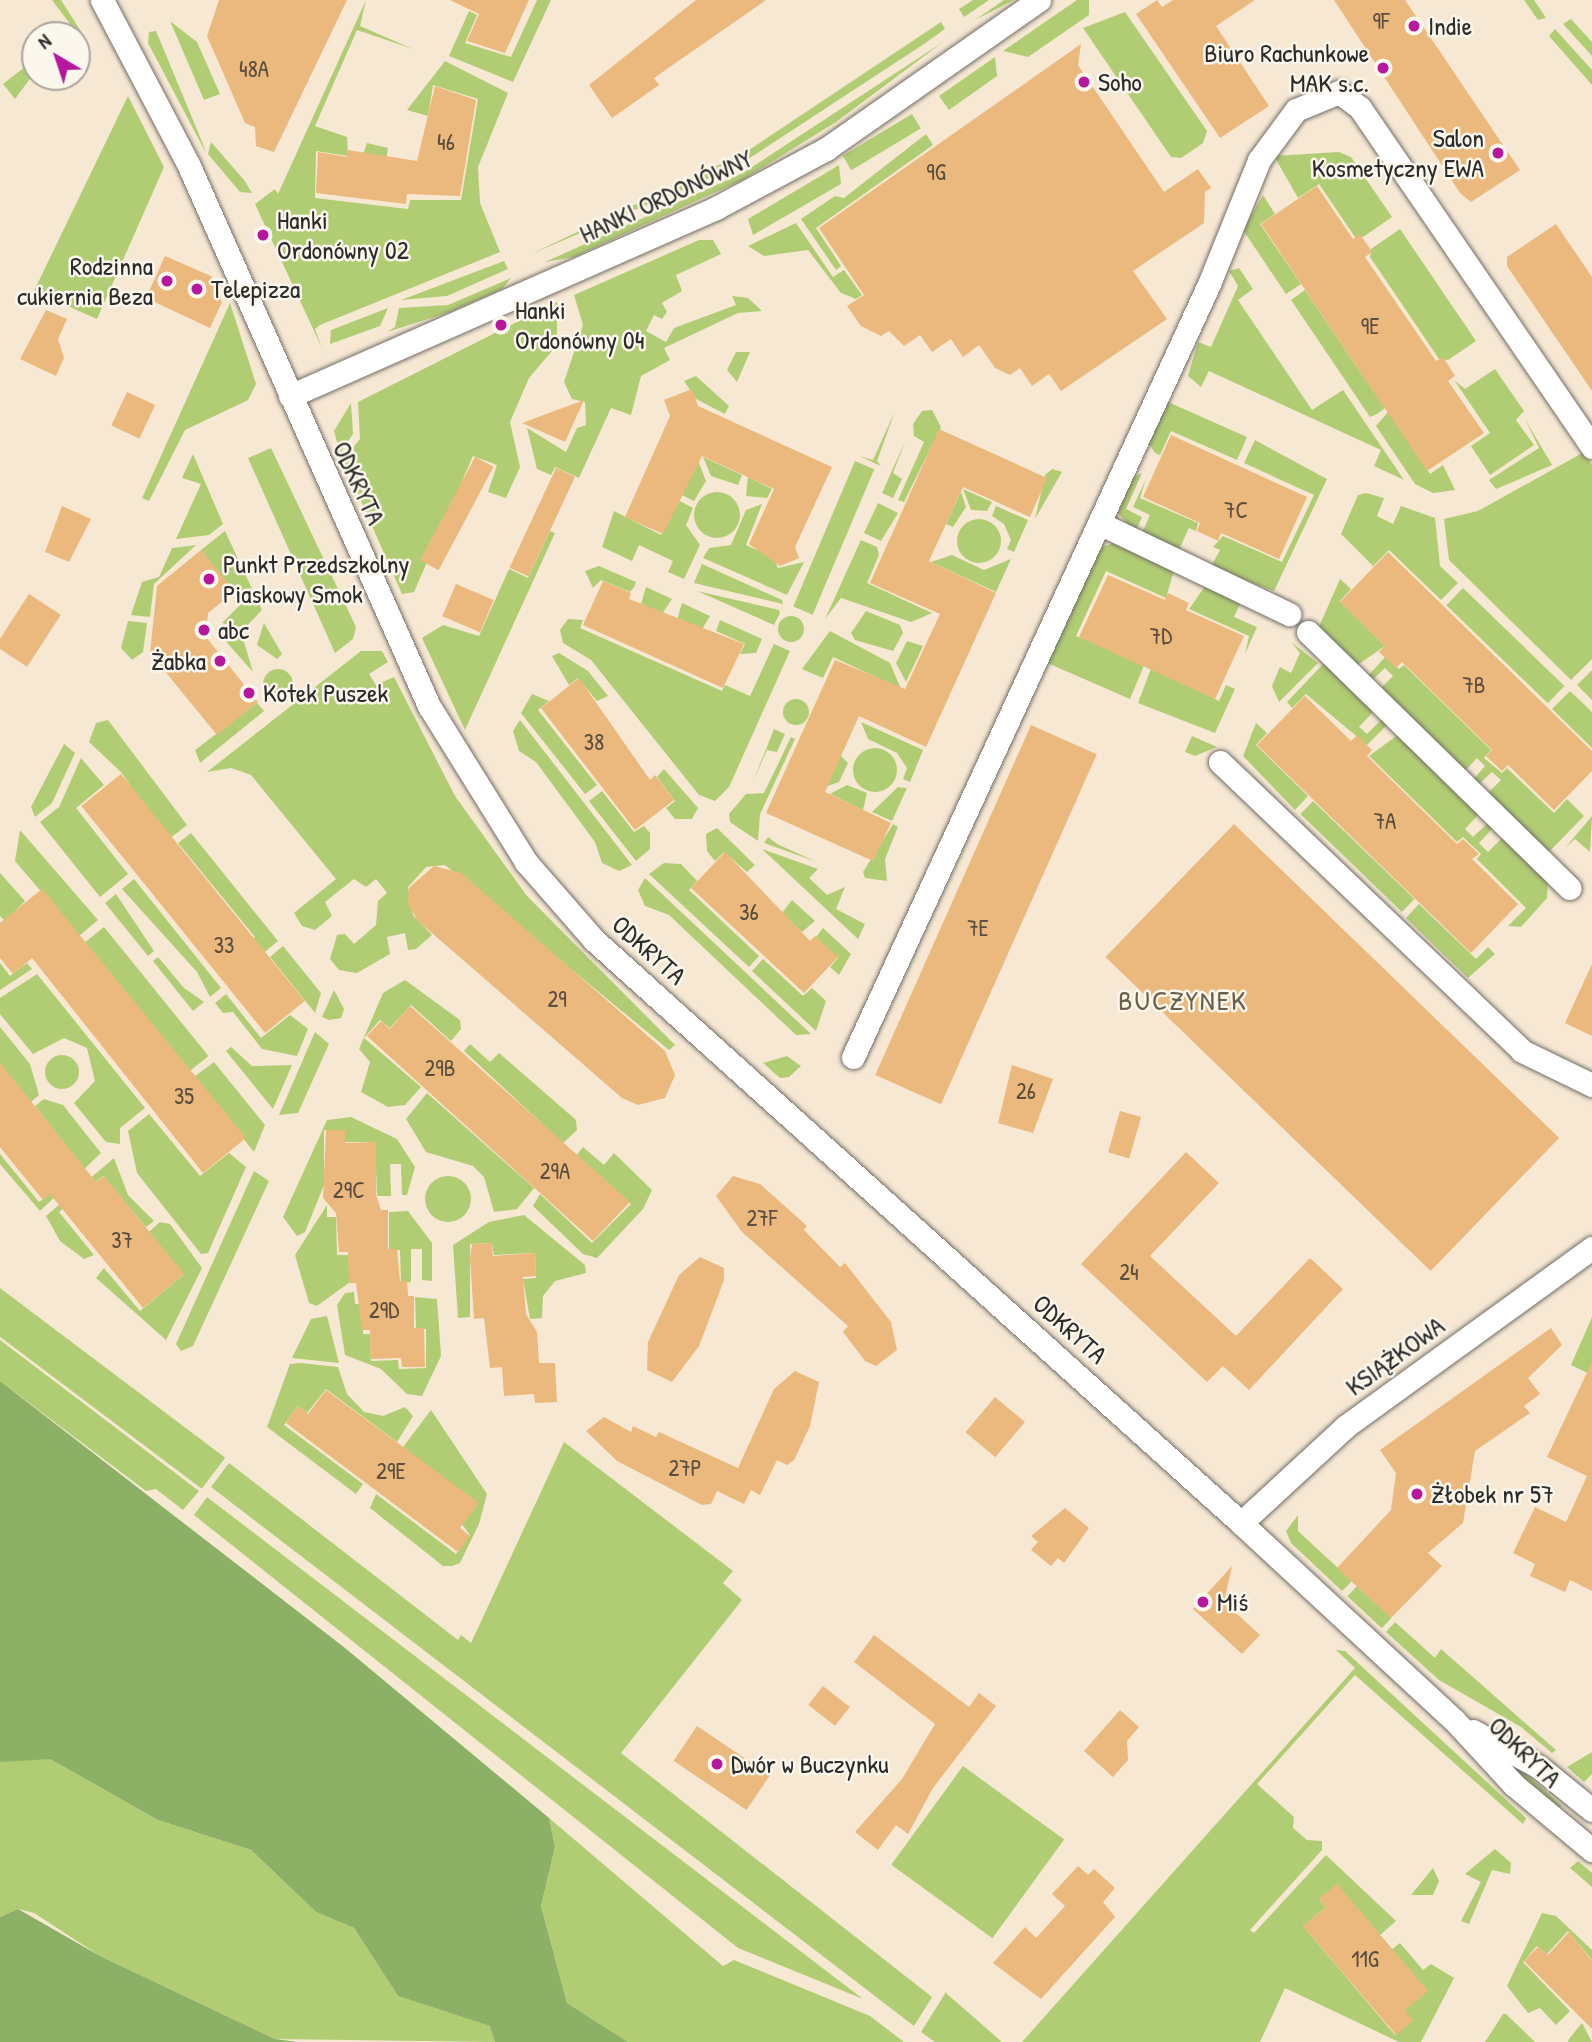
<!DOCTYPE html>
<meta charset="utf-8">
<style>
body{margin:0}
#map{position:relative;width:1592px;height:2042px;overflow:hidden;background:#f7e8d4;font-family:"Patrick Hand",sans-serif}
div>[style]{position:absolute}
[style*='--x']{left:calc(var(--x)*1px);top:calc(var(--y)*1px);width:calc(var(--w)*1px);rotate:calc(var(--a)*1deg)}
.green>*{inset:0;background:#b1cd74;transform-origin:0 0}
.round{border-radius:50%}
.forest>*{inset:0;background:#8cb066}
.building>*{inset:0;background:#ebb97d;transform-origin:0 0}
.roads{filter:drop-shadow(0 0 2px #726d66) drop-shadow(0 0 2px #726d66)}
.minor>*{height:23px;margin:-11.5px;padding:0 11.5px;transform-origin:11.5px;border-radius:11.5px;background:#fff}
.dots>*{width:19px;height:19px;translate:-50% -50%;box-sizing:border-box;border:4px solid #fbf7ec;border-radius:50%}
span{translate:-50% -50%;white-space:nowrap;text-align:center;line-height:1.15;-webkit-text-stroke:5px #fbf7ec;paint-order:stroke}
.number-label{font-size:23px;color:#5b4e40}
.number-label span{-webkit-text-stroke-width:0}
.poi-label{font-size:26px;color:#2b2b2b}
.left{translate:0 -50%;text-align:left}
.right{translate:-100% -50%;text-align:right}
.street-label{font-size:26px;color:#2b2b2b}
.neighbourhood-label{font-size:28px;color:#6e5d48;letter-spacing:2px}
.north{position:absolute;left:21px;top:21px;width:70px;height:70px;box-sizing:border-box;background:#fbf7ec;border:2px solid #a8a59f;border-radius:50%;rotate:321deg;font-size:19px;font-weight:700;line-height:28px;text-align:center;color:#2b2b2b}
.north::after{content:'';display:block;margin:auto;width:24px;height:32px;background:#b5179e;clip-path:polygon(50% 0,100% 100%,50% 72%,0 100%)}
</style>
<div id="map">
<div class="green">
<div style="clip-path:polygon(52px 0,61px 0,82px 33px,65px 35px,73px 28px)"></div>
<div style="clip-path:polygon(366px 0,360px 26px,413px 49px,357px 30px,315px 126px,347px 137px,348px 156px,316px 151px,315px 198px,408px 209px,410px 200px,461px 200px,478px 99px,433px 85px,428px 116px,407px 110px,445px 61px,508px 93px,478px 167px,480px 203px,500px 252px,320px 325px,315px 329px,322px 348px,255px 204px,275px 189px,278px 194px)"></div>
<div style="clip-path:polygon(537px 0,551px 0,513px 82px,449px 56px,469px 11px,477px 15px,465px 43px,511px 57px)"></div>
<div style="clip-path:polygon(973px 0,989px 0,964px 17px,959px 9px)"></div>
<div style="clip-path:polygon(1004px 0,1014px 0,975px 20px)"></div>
<div style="clip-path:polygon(1077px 0,1089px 0,1089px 15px,1028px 57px,1003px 51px)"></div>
<div style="clip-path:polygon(1524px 0,1534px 0,1546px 18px,1538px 20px)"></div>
<div style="clip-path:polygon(1125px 12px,1207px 131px,1203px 143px,1181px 158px,1171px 157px,1083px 28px)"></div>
<div style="clip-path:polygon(1571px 19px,1592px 42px,1592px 56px,1563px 24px)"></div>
<div style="clip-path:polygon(170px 21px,197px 42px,220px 94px,204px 100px)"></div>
<div style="clip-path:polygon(941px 22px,945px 29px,924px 44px,736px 167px,531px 254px,746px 152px)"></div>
<div style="clip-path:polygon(1555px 29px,1592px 70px,1592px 85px,1549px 36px)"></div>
<div style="clip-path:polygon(156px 31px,203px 144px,206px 153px,148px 43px,149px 32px)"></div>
<div style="clip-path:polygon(943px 42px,836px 122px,744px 179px,574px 257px,545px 262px,743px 173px)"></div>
<div style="clip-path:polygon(995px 57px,997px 76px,949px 110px,939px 96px)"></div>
<div style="clip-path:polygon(35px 59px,35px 72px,15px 99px,3px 84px)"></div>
<div style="clip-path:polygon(128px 96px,164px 167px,97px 319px,34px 291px)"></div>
<div style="left:912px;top:114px;width:17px;height:81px;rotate:59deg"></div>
<div style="clip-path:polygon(926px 134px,933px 145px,816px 228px,841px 266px,836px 270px,801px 219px,835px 196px,844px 198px)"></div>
<div style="clip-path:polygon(211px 142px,244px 180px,252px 193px,240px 192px,208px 154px)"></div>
<div style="clip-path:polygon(367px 143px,388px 148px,386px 161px,362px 157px)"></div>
<div style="clip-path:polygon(1339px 152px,1351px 157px,1392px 217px,1363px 237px,1355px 237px,1319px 184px,1298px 198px,1274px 156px)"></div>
<div style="clip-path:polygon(839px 165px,841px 184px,753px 235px,748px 219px)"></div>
<div style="clip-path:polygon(1263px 195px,1275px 214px,1260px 224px,1301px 284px,1286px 294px,1243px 230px)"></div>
<div style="clip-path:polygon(796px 223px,833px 277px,844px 270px,862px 295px,856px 299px,841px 293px,808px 250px,764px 256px,748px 246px)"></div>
<div style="clip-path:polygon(1400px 229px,1476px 341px,1448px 360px,1439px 359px,1370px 257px,1371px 249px)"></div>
<div style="clip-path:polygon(699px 240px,713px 240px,721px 254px,676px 275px,682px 291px,662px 303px,667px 312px,662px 319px,654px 315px,646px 331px,666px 342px,674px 328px,736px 305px,732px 296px,748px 298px,762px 311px,738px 313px,664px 348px,670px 360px,641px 376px,631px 415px,611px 408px,579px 478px,555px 467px,551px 475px,537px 469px,527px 428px,566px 452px,577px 428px,586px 425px,585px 402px,572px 399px,564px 382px,583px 325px,574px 295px)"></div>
<div style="clip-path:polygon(504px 261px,508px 269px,447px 296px,401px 300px)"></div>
<div style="clip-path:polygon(1239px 268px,1253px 289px,1238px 300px,1312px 410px,1343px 390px,1404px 480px,1374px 466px,1381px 450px,1209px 371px,1201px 387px,1188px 376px,1198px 342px,1211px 347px,1238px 286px,1229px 271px)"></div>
<div style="clip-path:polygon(511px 278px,502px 289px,450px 312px,387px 332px,395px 327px,399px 308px,448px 305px)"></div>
<div style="clip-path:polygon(1305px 290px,1385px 408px,1377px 414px,1370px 417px,1291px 300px)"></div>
<div style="clip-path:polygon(557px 302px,557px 345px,529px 378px,510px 422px,520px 467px,506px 498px,488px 492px,497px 465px,473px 456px,414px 592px,402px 594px,343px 460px,360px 439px,358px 402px)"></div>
<div style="clip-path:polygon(230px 303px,256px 384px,248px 400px,185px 430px,149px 501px,142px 498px)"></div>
<div style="clip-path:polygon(388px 308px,380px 326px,330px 344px,331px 330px)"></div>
<div style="clip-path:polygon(736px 352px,750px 352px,737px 382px,727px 370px)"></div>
<div style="clip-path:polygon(1495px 369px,1524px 411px,1516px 420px,1534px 445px,1490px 475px,1471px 446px,1490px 433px,1454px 380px,1465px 389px)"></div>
<div style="clip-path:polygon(696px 376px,729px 406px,725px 414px,696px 399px,684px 381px)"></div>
<div style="clip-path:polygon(1168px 402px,1247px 437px,1237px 460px,1171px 431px,1160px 455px,1155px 453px,1148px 442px)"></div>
<div style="clip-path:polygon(351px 403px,353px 434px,340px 453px,334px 431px)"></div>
<div style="clip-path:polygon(932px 410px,941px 427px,904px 502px,898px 500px,924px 442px,914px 436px,913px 424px,922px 411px)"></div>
<div style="clip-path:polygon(895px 411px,877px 461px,881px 466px,859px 456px,873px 460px)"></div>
<div style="clip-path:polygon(1388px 412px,1430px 474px,1443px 465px,1455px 490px,1433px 493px,1415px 484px,1376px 426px)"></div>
<div style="clip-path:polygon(1525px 419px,1552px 465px,1496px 489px,1489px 480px,1539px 448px)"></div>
<div style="clip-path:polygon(906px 439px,893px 473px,902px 479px,893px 498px,882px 493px)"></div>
<div style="clip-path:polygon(1255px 440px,1327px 479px,1274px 591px,1211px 567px,1220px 550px,1213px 547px,1223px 536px,1282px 562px,1314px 495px,1244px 463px)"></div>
<div style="clip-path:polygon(271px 448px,356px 627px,353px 639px,335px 653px,248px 458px)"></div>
<div style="clip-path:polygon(1584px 452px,1592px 465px,1592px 659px,1571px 680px,1449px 560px,1444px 519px,1478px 511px)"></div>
<div style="clip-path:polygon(193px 454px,223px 524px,209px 535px,176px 539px,201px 484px,182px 478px)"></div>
<div style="clip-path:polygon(703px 457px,742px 475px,738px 485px,711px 476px)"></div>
<div style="clip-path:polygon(697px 458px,706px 481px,694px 501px,680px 494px)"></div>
<div style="left:855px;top:461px;width:21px;height:158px;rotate:23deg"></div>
<div style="clip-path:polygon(1052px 469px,1062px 472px,1035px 519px,1045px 475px)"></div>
<div style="clip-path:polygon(1142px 473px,1126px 509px,1142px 517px,1135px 533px,1117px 512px,1127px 481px)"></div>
<div style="clip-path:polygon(748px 477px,772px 489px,767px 498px,746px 496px)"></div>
<div style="clip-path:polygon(1146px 479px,1140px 498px,1198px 523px,1196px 531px,1189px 528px,1178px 552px,1141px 535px,1150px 515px,1133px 507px)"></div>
<div style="clip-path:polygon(963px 489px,992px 502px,987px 511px,971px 510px)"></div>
<div class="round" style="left:694px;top:492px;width:46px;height:46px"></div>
<div style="clip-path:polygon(961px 492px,966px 507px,953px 527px,946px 524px)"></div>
<div style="clip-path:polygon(1366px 493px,1384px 498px,1377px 516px,1393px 524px,1401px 506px,1435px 518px,1440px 566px,1458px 583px,1441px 600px,1389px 550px,1373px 566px,1341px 534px,1358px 495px)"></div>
<div style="clip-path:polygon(678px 500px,693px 508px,686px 525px,700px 545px,684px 579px,668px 572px,673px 561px,639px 545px,632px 561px,602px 547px,614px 511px,661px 535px)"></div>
<div style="clip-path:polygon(878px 503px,898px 513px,881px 541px,864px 533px)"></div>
<div style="clip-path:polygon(762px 504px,746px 545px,774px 558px,778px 568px,804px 562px,787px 595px,703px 558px,709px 548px,731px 545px,746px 510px)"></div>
<div style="clip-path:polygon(996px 506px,1028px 520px,1014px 552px,1007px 549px,1011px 540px,1004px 524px,992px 516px)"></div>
<div class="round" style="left:957px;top:519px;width:44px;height:44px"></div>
<div style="clip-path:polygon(225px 531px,262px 610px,245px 628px,222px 623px,243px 602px,201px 550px)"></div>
<div style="clip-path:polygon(550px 531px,555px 533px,465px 730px,422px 638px,443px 625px,479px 636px,509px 569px,528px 578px)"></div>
<div style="clip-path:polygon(861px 540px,877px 547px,879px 555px,867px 583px,932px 613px,911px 622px,841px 598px,825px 619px)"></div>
<div style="clip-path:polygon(1120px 542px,1175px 567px,1166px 598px,1106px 571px,1076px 636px,1145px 663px,1130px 699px,1045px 662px,1100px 547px)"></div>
<div style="clip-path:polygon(196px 545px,154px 584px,150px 617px,131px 615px,142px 582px,159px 577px,172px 548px)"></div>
<div style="clip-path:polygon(952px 555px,984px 570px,1011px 559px,996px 592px,931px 562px)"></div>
<div style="clip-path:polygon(702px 564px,782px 600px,783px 604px,694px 583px)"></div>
<div style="clip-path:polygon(599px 566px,636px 582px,634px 587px,630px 592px,601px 580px,593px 588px,585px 571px)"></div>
<div style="clip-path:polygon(1340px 579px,1351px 589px,1340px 601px,1385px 646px,1356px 666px,1318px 629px)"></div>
<div style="clip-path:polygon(1208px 582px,1243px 598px,1234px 617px,1257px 627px,1245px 654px,1249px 636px,1189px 609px)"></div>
<div style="clip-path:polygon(646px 587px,672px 599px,662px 614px,641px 604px)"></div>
<div style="left:1463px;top:588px;width:141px;height:24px;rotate:44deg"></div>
<div style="clip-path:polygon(697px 591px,779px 610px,780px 613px,774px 625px)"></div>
<div style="clip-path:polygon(682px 603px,710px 616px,701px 631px,677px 620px)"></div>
<div style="clip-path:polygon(866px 611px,900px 625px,903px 633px,893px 651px,855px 640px,851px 633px)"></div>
<div class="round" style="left:778px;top:616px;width:26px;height:26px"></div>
<div style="clip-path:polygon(568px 619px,583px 620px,580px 628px,722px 691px,725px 685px,750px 696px,774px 644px,790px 651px,729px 787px,715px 801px,699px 795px,591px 660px,563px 643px,560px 630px)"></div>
<div style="clip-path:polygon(720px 620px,762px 639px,756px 653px,740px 654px,745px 644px,716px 631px)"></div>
<div style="clip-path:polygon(128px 621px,147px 623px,143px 652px,132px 660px,121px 648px)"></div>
<div style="clip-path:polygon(264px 623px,282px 654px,277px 659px,257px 645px)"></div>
<div style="clip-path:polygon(830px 631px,890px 663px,901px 689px,833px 657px,823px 678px,802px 669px)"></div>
<div style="clip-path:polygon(223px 634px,243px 639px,253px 672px,222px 637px)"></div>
<div style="clip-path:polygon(907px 641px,923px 646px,906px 682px,896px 663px)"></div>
<div style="clip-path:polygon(1291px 642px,1318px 663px,1279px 702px,1272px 686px,1280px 667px,1291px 673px,1300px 653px)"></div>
<div style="clip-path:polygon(361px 651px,382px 651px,388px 662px,369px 674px,376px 685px,394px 677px,455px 796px,527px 896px,675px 1045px,669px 1050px,445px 865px,426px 867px,408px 887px,413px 915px,432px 935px,416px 949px,408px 950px,405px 933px,387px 937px,390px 954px,357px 973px,339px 970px,330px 959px,337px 935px,345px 934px,354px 944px,376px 925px,378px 901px,387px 893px,376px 879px,366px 887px,354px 879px,325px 902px,332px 916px,315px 930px,302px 926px,294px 913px,336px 879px,251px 775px,231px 768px,207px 772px)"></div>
<div style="clip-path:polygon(559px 653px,588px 671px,608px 696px,597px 701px,578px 678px,569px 685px,552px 656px)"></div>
<div style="clip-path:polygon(1386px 656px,1399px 669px,1404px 665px,1491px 750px,1484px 758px,1502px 773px,1507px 768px,1554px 813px,1567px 799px,1584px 816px,1548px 853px,1487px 794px,1501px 780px,1492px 772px,1478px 785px,1473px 780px,1485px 766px,1477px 758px,1464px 772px,1380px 689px,1393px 676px,1385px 668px,1371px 681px,1367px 677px)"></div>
<div style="clip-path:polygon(1325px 662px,1375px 710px,1359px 727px,1367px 734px,1382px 719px,1388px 724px,1367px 745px,1306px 694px,1292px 708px,1287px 702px)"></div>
<div style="clip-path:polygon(1152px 666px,1219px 701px,1226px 685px,1235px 689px,1215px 733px,1138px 703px)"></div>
<div class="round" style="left:263px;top:669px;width:30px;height:30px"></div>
<div style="clip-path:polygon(1592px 670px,1592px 700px,1577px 685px)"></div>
<div style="clip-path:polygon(1570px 691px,1592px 712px,1592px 748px,1552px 709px)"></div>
<div style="clip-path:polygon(532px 694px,549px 701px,538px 710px,597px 785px,585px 794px,521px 713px)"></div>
<div class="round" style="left:783px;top:699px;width:26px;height:26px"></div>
<div style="clip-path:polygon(257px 703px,264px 711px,200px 763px,195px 750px)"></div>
<div style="clip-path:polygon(108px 720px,187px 825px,168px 840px,121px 772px,89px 742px,96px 723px)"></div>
<div style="clip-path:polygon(520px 720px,632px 865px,619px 871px,602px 863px,595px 842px,536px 762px,519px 751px,513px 731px)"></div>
<div style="clip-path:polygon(861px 722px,923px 750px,910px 782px,903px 779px,907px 768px,897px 753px,868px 739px)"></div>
<div style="clip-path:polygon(1256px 723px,1267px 733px,1256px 745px,1308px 796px,1295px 810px,1243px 756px)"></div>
<div style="clip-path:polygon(774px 729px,785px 734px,777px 752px,767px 750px,752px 784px)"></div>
<div style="clip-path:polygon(1399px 734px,1480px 813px,1465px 829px,1473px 837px,1489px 822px,1494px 827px,1479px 843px,1488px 852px,1504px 836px,1548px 879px,1547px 898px,1521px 927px,1508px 926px,1526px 908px,1477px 859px,1481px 854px,1463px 837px,1457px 842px,1369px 756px)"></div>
<div style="clip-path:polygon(1192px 736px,1217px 747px,1195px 756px,1185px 752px)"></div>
<div style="clip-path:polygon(791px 737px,795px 739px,760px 814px,758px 841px,730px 822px,729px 814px,746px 794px,764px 793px)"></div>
<div style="clip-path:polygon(64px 744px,75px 753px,52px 803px,35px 817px,31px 807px)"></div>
<div class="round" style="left:853px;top:748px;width:44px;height:44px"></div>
<div style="clip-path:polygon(840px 755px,848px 763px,839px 782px,825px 787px)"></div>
<div style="clip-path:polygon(81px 758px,104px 785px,76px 808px,128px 874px,100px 897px,40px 822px,59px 807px)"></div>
<div style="clip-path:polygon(664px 769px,698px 808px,692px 819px,675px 819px,666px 808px,675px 801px,657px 777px)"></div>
<div style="clip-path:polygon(847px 785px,867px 793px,863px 810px,830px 794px)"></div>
<div style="clip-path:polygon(898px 787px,907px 788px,892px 821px,872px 812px)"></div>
<div style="clip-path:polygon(602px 791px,634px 832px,644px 826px,650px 833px,650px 849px,636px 861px,589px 801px)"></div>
<div style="left:1313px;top:801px;width:141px;height:18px;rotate:44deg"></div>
<div style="clip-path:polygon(1592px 816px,1590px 852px,1575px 839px,1565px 848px)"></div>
<div style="clip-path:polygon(893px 824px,898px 827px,885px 859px,887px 881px,865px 878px,863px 872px)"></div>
<div style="clip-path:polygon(717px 828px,755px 865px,747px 872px,724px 852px,715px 861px,707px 851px,706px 834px)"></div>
<div style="clip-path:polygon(20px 830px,98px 920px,79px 936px,15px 861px)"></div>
<div style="clip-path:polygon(191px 833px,278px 941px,266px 951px,261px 954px,250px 941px,255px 937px,178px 843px)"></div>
<div style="clip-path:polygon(768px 837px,777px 844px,817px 862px,764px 843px)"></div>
<div style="clip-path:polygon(762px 849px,818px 869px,809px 878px,827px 895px,845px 887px,836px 909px,865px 924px,858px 939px)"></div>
<div style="clip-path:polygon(664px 863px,681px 864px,697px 881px,689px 890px,759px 956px,749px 967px,649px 874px)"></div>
<div style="clip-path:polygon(0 873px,25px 901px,5px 921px,0 916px)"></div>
<div style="clip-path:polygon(645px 878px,811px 1034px,796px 1035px,669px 915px,645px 906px,638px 890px)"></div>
<div style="clip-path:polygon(134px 879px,221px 988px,210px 997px,197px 972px,122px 889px)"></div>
<div style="clip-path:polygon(116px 894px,154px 951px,148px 956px,105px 903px)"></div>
<div style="clip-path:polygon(792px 900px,815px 921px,802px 932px,782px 913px)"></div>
<div style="clip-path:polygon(1419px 904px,1476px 959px,1488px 947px,1495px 954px,1468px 978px,1406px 918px)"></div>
<div style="left:104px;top:927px;width:166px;height:26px;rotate:51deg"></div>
<div style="clip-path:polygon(823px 928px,851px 954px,839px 975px,830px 967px,838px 958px,816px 937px)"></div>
<div style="clip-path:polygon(283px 946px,321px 993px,315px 1013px,270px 957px)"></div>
<div style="clip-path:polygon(158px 957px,184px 988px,204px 1002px,193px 1011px,153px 961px)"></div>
<div style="clip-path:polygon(763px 959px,803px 996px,812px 988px,826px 1001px,816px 1031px,752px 971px)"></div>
<div style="clip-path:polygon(0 963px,10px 976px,27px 963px,32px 969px,0 990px)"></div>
<div style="clip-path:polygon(37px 974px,145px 1108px,120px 1128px,120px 1144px,106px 1142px,74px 1103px,95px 1081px,87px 1048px,64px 1038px,33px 1054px,0 1014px,0 998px)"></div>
<div style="clip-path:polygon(405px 980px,460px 1020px,461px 1029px,451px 1041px,411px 1005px,390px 1028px,380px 1020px,364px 1038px,421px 1087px,405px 1105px,388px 1107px,361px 1092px,370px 1062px,359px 1049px,383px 993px)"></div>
<div style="clip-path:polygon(334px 990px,344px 1009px,341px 1018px,329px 1020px,322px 1017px)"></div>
<div style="clip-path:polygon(226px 994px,261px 1038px,290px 1015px,308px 1029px,297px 1056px,262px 1049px,233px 1012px,223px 1013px,215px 1003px)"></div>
<div style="clip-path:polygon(0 1027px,30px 1064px,39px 1095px,31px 1102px,0 1064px)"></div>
<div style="clip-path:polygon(315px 1032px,329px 1044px,298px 1113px,279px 1115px)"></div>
<div style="clip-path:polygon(470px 1044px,490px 1062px,499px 1053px,576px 1120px,577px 1130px,563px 1143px,464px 1051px)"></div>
<div style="clip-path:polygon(231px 1047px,252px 1066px,292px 1065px,273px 1109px,226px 1051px)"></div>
<div class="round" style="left:45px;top:1055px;width:34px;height:34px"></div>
<div style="clip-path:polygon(787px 1056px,801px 1066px,789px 1077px,780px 1078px,763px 1063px)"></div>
<div style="clip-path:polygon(214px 1062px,265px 1125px,254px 1152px,194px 1077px)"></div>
<div style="clip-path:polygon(427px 1093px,534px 1188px,517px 1209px,494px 1212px,484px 1177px,473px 1166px,426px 1152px,406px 1119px)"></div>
<div style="clip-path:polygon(44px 1099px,63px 1105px,101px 1153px,40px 1211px,0 1164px,0 1154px,39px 1202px,83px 1167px,35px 1106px)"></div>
<div style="clip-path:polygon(149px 1114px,200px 1176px,229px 1153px,246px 1167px,208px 1253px,201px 1254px,137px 1173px,128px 1131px)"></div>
<div style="clip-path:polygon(351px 1117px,397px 1139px,415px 1167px,407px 1195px,402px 1195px,401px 1164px,390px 1164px,391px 1196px,377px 1196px,375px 1142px,345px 1142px,344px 1130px,324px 1130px,324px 1185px,305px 1232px,297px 1236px,283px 1217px,327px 1120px)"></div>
<div style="clip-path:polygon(583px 1147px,604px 1165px,614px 1153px,652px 1190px,643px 1209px,597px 1258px,583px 1254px,533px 1206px,540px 1194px,592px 1243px,631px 1204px,576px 1156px)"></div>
<div style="clip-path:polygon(114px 1158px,128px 1195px,154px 1221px,146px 1227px,103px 1176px,59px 1212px,94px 1255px,84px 1259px,60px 1241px,46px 1216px)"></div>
<div style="clip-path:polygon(254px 1171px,269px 1181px,193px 1346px,181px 1351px,176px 1344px)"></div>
<div class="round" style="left:425px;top:1176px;width:46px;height:46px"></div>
<div style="clip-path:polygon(327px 1205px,327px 1217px,336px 1217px,337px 1255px,349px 1255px,350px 1282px,317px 1306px,309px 1303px,295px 1255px)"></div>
<div style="clip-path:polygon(408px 1211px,432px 1243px,432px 1281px,422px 1280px,422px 1249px,411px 1249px,411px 1282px,401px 1283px,400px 1250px,389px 1250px,389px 1212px)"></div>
<div style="clip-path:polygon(524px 1215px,585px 1265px,586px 1273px,555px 1281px,543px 1296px,542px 1318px,530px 1319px,523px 1279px,536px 1278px,535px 1253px,494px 1255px,492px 1243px,470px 1244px,470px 1317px,458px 1318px,453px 1245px,489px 1222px)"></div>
<div style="clip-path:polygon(160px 1222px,170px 1224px,202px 1268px,166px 1340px,96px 1278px,104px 1268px,140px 1311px,183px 1275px,149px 1232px)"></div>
<div style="left:0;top:1288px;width:282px;height:39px;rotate:37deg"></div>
<div style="clip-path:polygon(354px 1292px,355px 1304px,363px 1304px,363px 1334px,370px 1334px,371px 1361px,398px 1360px,399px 1369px,426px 1368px,426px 1329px,416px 1329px,415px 1297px,437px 1299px,441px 1356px,422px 1396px,407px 1394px,381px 1369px,345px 1355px,337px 1305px,345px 1293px)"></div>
<div style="clip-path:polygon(327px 1316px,339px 1363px,292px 1358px,311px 1319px)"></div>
<div style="clip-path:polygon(1592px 1317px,1592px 1375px,1571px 1365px)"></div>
<div style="clip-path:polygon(0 1340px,199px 1491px,183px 1510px,156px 1489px,146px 1491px,0 1381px)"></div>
<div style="clip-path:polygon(301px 1363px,338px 1367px,347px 1394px,364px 1412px,383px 1416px,405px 1407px,413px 1416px,397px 1442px,326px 1389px,307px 1413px,298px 1406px,284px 1425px,363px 1484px,356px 1494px,267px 1427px,290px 1364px)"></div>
<div style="clip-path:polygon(431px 1410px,487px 1494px,479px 1524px,460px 1563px,452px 1566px,443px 1566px,370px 1508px,376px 1494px,456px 1554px,470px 1535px,403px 1447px)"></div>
<div style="clip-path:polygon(564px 1442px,733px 1571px,723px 1583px,742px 1600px,621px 1753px,932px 1997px,914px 2026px,211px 1487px,229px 1463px,458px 1640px,461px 1635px,471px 1643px)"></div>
<div style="clip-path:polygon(207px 1497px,863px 1999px,738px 1948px,194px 1515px)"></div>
<div style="clip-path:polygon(1298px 1515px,1298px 1531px,1352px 1581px,1342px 1591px,1291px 1543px,1286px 1531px)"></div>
<div style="left:1357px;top:1586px;width:47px;height:14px;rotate:43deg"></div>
<div style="clip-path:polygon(1395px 1622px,1435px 1658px,1441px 1649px,1556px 1750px,1552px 1753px,1521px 1727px,1439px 1680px,1386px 1632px)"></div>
<div style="clip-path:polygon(1336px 1650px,1345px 1651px,1526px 1818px,1523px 1824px,1355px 1675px,1257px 1784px,1294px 1817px,1293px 1828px,1307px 1840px,1322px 1841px,1322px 1850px,1250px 1930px,1254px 1933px,1326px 1855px,1396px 1921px,1379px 1936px,1337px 1885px,1319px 1899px,1326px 1907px,1303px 1926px,1395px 2035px,1405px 2010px,1427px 1991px,1391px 1950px,1400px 1943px,1423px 1970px,1431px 1964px,1454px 1978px,1421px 2042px,1399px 2042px,1285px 1988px,1260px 2042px,1022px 2042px,1355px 1668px)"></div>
<div style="clip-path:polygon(1592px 1752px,1592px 1774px,1584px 1782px,1567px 1767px)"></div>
<div style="clip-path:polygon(15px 1757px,50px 1759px,158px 1820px,251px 1850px,316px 1912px,354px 1928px,398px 1996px,491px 2026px,495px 2042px,275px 2039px,100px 1956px,34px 1913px,18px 1909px,0 1917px,0 1762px)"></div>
<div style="left:963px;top:1766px;width:125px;height:122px;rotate:36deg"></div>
<div style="clip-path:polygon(1513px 1769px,1521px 1769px,1562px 1806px,1559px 1807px)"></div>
<div style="clip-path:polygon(549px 1818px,723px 1966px,734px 1960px,870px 2016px,904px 2042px,628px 2042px,567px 2003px,541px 1906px,555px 1847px)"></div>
<div style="clip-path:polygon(1495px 1849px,1511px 1863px,1510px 1874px,1492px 1870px,1469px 1924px,1461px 1921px,1481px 1882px,1465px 1874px)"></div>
<div style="clip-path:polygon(1578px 1861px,1592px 1873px,1592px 1887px,1570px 1868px)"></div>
<div style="clip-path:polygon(1433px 1868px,1439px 1881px,1433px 1895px,1411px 1895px)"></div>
<div style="clip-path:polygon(1542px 1913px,1556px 1916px,1592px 1950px,1592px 1960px,1568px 1931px,1547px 1954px,1537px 1946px,1523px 1962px,1570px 2011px,1556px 2025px,1540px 2008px,1528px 2013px,1507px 1986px)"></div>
<div style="clip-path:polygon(946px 1992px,947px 1994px,1002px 2042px,935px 2042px,921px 2032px)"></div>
<div style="clip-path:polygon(1503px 2014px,1506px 2014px,1535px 2042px,1485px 2042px)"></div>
<div style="clip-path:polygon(1582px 2023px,1592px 2042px,1568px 2042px,1569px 2039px)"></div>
</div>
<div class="forest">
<div style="clip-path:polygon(0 1381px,345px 1648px,549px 1818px,555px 1847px,541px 1906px,567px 2003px,628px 2042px,495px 2042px,490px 2026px,398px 1996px,354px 1928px,316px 1912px,251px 1850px,158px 1820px,50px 1759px,0 1762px)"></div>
<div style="clip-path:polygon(18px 1909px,100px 1956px,275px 2039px,297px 2042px,0 2042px,0 1917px)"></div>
</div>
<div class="building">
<div style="clip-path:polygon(219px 0,347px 0,274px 152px,256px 146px,255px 127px,245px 123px,207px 36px)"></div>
<div style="clip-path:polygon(450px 0,529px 0,505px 53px,467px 41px,479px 14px)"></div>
<div style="clip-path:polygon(696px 0,766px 0,654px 78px,659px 85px,612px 118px,589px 85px)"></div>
<div style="clip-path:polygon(1157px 0,1162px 7px,1173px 0,1255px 0,1216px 26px,1269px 106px,1220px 138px,1136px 14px)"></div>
<div style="clip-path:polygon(1334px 0,1405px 0,1520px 170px,1471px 202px,1460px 193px)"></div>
<div style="clip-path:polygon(1081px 44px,1078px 65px,1164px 192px,1198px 169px,1211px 188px,1205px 192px,1204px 223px,1133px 271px,1167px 319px,1061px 391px,1049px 374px,1032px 386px,1020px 368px,1010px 375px,995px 368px,979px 345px,963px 357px,951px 339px,932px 352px,920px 335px,904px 346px,889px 331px,881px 336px,861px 326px,847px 306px,864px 295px,819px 228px)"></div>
<div style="clip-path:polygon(435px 86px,476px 100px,460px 196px,407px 194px,406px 204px,316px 193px,318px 152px,347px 157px,348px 150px,417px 161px)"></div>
<div style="clip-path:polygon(1317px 186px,1353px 239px,1360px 234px,1372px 252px,1365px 257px,1436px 361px,1443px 357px,1455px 376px,1448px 381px,1484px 433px,1427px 471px,1261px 224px)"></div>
<div style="clip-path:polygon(1556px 224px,1592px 277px,1592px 391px,1507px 266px,1507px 257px)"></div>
<div style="clip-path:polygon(165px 256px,211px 276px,222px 302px,210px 328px,146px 298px)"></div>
<div style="clip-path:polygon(46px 310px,67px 319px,58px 339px,64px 358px,56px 376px,20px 359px)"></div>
<div style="clip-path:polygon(692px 389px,698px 406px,832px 467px,795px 547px,799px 558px,780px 566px,749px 544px,774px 489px,702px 456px,663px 534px,625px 517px,670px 416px,664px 400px)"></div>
<div style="left:127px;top:392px;width:31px;height:37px;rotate:25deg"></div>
<div style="clip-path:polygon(584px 400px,565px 442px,522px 423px)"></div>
<div style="clip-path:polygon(939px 429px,1047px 478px,1030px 517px,963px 487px,929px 561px,996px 593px,926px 747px,859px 716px,825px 792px,891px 823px,873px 861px,766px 813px,835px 660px,905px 689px,940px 614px,870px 583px)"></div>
<div style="clip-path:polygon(1171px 435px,1307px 497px,1279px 559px,1221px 533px,1218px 541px,1197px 531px,1200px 523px,1143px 497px)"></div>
<div style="left:475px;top:457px;width:21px;height:117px;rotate:28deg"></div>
<div style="left:556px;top:468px;width:21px;height:110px;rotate:25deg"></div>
<div style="clip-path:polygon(62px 506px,91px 519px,69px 562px,45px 552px)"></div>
<div style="clip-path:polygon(201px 550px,235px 591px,208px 613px,206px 637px,258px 702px,217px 735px,150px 653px,157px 586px)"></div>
<div style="clip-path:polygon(1388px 552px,1592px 751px,1592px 771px,1554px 810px,1508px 765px,1502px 771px,1486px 756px,1492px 750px,1402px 662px,1396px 668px,1379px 652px,1385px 646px,1340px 602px)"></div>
<div style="clip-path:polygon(1108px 575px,1165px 600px,1168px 593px,1189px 603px,1186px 610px,1244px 636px,1215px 699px,1079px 637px)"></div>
<div style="clip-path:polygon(603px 581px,631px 593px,629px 599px,744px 644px,723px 688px,583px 625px)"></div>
<div style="left:456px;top:584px;width:41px;height:35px;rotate:23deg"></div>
<div style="left:29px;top:594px;width:38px;height:62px;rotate:33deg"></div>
<div style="clip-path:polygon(579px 678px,650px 780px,655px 775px,674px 800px,635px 830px,541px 708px)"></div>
<div style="clip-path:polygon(1305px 696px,1351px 741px,1357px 735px,1372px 750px,1367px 756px,1457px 844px,1463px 839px,1479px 854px,1472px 859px,1518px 904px,1471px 953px,1257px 745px)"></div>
<div style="left:1031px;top:725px;width:72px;height:383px;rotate:24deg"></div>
<div style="left:121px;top:774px;width:292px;height:51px;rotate:51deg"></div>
<div style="left:1234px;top:824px;width:452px;height:185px;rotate:44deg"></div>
<div style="clip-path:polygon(725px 852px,810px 941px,815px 936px,838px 957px,804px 993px,691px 888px)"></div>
<div style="clip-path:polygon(434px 866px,461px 873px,665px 1051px,675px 1075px,665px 1098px,638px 1105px,622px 1098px,418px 921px,408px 904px,409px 888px)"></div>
<div style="clip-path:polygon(42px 889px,246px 1138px,203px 1173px,32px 958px,13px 974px,0 958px,0 923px)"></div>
<div style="clip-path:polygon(1592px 964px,1592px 1036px,1565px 1023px)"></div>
<div style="clip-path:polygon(410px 1006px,630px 1202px,593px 1241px,367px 1036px,381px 1021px,390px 1029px)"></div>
<div style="clip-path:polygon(0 1063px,96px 1182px,104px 1176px,184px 1274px,143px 1308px,50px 1194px,43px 1200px,0 1147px)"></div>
<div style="clip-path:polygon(1012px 1065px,1053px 1079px,1033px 1133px,998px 1123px)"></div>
<div style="left:1120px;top:1111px;width:22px;height:43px;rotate:16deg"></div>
<div style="clip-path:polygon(326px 1130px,345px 1130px,345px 1143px,376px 1142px,376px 1195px,381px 1210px,388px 1210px,388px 1249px,397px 1249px,400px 1281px,407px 1281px,408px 1296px,414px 1296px,414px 1328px,424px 1328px,425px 1367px,402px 1367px,401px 1358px,371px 1359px,370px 1330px,362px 1330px,356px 1283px,349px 1283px,348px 1252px,339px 1252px,336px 1213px,323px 1198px)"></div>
<div style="clip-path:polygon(1186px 1152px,1219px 1183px,1150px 1256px,1236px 1336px,1310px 1258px,1343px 1289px,1249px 1390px,1223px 1366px,1207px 1382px,1081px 1264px)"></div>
<div style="clip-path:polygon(733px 1176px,760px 1184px,807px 1226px,804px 1230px,840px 1267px,845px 1263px,891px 1322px,897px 1350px,876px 1366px,865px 1361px,843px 1332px,848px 1326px,742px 1232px,716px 1196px)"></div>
<div style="clip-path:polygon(492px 1243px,493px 1256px,535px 1253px,536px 1276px,523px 1277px,526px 1314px,537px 1332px,539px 1363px,555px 1363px,557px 1402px,535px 1403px,534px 1394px,504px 1396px,502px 1367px,490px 1368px,484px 1318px,474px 1319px,470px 1257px,472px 1244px)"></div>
<div style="clip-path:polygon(700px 1257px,724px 1268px,724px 1280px,699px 1346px,672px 1382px,647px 1370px,648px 1342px,679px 1275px)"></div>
<div style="clip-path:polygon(1551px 1328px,1562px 1345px,1528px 1378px,1540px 1394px,1524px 1406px,1530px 1413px,1475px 1451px,1463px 1523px,1428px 1553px,1442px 1566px,1391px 1618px,1337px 1568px,1391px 1510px,1396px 1473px,1380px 1450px)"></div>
<div style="clip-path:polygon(1592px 1362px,1592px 1591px,1570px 1580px,1565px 1592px,1530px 1576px,1535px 1564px,1513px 1553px,1535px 1507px,1566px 1522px,1587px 1476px,1547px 1457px)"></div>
<div style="clip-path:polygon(795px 1371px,819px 1382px,810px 1426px,794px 1460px,787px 1465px,777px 1460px,760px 1495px,751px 1490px,744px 1504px,717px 1491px,711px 1504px,702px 1505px,617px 1461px,586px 1431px,604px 1417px,631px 1432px,633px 1426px,656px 1437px,659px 1432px,738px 1468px,774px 1389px)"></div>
<div style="clip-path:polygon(326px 1390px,479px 1503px,460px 1528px,470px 1536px,458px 1552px,286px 1423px,298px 1406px,308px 1414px)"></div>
<div style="left:995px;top:1397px;width:39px;height:46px;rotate:40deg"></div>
<div style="clip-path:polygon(1065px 1508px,1089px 1528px,1064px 1563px,1058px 1558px,1051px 1566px,1031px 1550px,1038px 1542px,1031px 1536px)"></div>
<div style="clip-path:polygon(1232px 1566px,1224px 1602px,1260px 1635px,1242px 1654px,1193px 1609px)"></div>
<div style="clip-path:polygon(874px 1635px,969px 1707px,979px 1693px,996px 1706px,933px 1788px,908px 1834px,896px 1825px,878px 1850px,855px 1832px,902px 1779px,935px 1724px,854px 1662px)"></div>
<div style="left:823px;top:1686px;width:34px;height:24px;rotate:38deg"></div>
<div style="clip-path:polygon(1120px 1710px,1139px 1727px,1127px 1741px,1128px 1760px,1113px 1777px,1084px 1751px)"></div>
<div style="left:697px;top:1726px;width:88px;height:42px;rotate:34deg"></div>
<div style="clip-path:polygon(1078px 1866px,1088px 1875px,1094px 1869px,1115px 1888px,1103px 1902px,1115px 1917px,1041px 1999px,993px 1963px,1025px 1927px,1036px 1938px,1065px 1906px,1052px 1894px)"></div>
<div style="clip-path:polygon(1337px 1884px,1428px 1991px,1405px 2010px,1413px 2021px,1396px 2035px,1303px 1926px,1326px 1907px,1319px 1899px)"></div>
<div style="clip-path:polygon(1569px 1932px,1592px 1961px,1592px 2029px,1524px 1961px,1538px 1947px,1548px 1955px)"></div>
</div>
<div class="roads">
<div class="minor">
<div style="--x:102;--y:0;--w:187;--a:62.3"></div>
<div style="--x:189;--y:166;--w:591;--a:66.04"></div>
<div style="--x:429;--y:706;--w:184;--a:58.1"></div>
<div style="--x:526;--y:862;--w:103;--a:48.9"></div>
<div style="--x:594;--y:940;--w:871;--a:42.02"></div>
<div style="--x:1241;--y:1523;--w:290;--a:42.8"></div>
<div style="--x:1454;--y:1720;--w:88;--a:47.3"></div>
<div style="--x:1514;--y:1785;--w:102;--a:39.8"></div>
<div style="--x:290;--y:396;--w:466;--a:-23.8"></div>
<div style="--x:716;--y:208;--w:125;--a:-28.2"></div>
<div style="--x:826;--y:149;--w:260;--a:-35"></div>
<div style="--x:1099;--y:523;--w:211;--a:25.6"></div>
<div style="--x:1308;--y:632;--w:366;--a:44.4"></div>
<div style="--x:1220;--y:762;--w:418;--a:43.7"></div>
<div style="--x:1522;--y:1051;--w:78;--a:25.9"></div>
<div style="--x:853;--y:1057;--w:851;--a:-65.27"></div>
<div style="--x:1209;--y:284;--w:134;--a:-68"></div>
<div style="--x:1259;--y:160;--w:62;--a:-53.5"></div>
<div style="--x:1296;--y:110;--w:47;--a:-22.7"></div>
<div style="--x:1339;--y:92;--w:26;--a:37"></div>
<div style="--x:1360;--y:108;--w:411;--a:55.6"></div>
<div style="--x:1241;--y:1523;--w:143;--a:-42.7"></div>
<div style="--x:1346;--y:1426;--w:304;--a:-35.9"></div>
<div style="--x:1473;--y:1731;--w:75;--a:28.6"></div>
<div style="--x:1539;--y:1767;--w:68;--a:39.1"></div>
</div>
</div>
<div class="dots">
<div style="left:1414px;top:26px;background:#b5179e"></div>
<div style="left:1383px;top:68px;background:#b5179e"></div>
<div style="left:1084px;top:82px;background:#b5179e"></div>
<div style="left:1498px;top:153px;background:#b5179e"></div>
<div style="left:263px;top:235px;background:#b5179e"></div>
<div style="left:167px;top:281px;background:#b5179e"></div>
<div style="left:197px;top:289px;background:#b5179e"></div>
<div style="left:501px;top:325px;background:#b5179e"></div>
<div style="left:209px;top:579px;background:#b5179e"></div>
<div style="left:204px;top:630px;background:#b5179e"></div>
<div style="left:220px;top:661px;background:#b5179e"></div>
<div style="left:249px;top:693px;background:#b5179e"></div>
<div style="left:1417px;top:1494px;background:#b5179e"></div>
<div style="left:1203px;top:1602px;background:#b5179e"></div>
<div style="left:717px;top:1764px;background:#b5179e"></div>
</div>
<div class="number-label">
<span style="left:1381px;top:21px">9F</span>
<span style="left:254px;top:69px">48A</span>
<span style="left:446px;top:142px">46</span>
<span style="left:936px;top:172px">9G</span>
<span style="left:1370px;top:326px">9E</span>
<span style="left:1236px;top:510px">7C</span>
<span style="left:1161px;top:636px">7D</span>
<span style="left:1474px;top:685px">7B</span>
<span style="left:594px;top:742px">38</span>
<span style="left:1385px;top:821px">7A</span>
<span style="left:749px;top:912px">36</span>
<span style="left:978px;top:928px">7E</span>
<span style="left:224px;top:945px">33</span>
<span style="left:557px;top:999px">29</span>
<span style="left:440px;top:1068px">29B</span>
<span style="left:1026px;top:1091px">26</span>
<span style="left:184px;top:1096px">35</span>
<span style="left:555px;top:1171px">29A</span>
<span style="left:349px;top:1190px">29C</span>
<span style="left:762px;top:1218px">27F</span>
<span style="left:122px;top:1240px">37</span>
<span style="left:1129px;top:1272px">24</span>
<span style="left:384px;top:1310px">29D</span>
<span style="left:685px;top:1468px">27P</span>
<span style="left:391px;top:1471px">29E</span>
<span style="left:1365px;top:1959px">11G</span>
</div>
<div class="poi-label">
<span class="left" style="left:1428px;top:26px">Indie</span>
<span class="right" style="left:1369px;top:68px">Biuro Rachunkowe<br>MAK s.c.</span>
<span class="left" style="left:1098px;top:82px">Soho</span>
<span class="right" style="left:1484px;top:153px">Salon<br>Kosmetyczny EWA</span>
<span class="left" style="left:277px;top:235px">Hanki<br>Ordonówny 02</span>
<span class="right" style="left:153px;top:281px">Rodzinna<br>cukiernia Beza</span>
<span class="left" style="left:211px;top:289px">Telepizza</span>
<span class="left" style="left:515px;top:325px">Hanki<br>Ordonówny 04</span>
<span class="left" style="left:223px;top:579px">Punkt Przedszkolny<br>Piaskowy Smok</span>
<span class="left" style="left:218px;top:630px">abc</span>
<span class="right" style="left:206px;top:661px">Żabka</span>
<span class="left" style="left:263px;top:693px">Kotek Puszek</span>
<span class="left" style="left:1431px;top:1494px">Żłobek nr 57</span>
<span class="left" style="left:1217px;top:1602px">Miś</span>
<span class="left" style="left:731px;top:1764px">Dwór w Buczynku</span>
</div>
<div class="street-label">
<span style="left:666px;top:196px;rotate:-25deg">HANKI ORDONÓWNY</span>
<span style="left:359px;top:483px;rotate:65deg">ODKRYTA</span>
<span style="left:649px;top:950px;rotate:42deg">ODKRYTA</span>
<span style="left:1070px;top:1329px;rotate:42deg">ODKRYTA</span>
<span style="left:1395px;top:1356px;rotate:-36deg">KSIĄŻKOWA</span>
<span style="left:1525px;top:1752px;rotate:44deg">ODKRYTA</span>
</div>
<div class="neighbourhood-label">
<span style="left:1183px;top:1000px">BUCZYNEK</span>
</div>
<div class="north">N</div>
</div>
